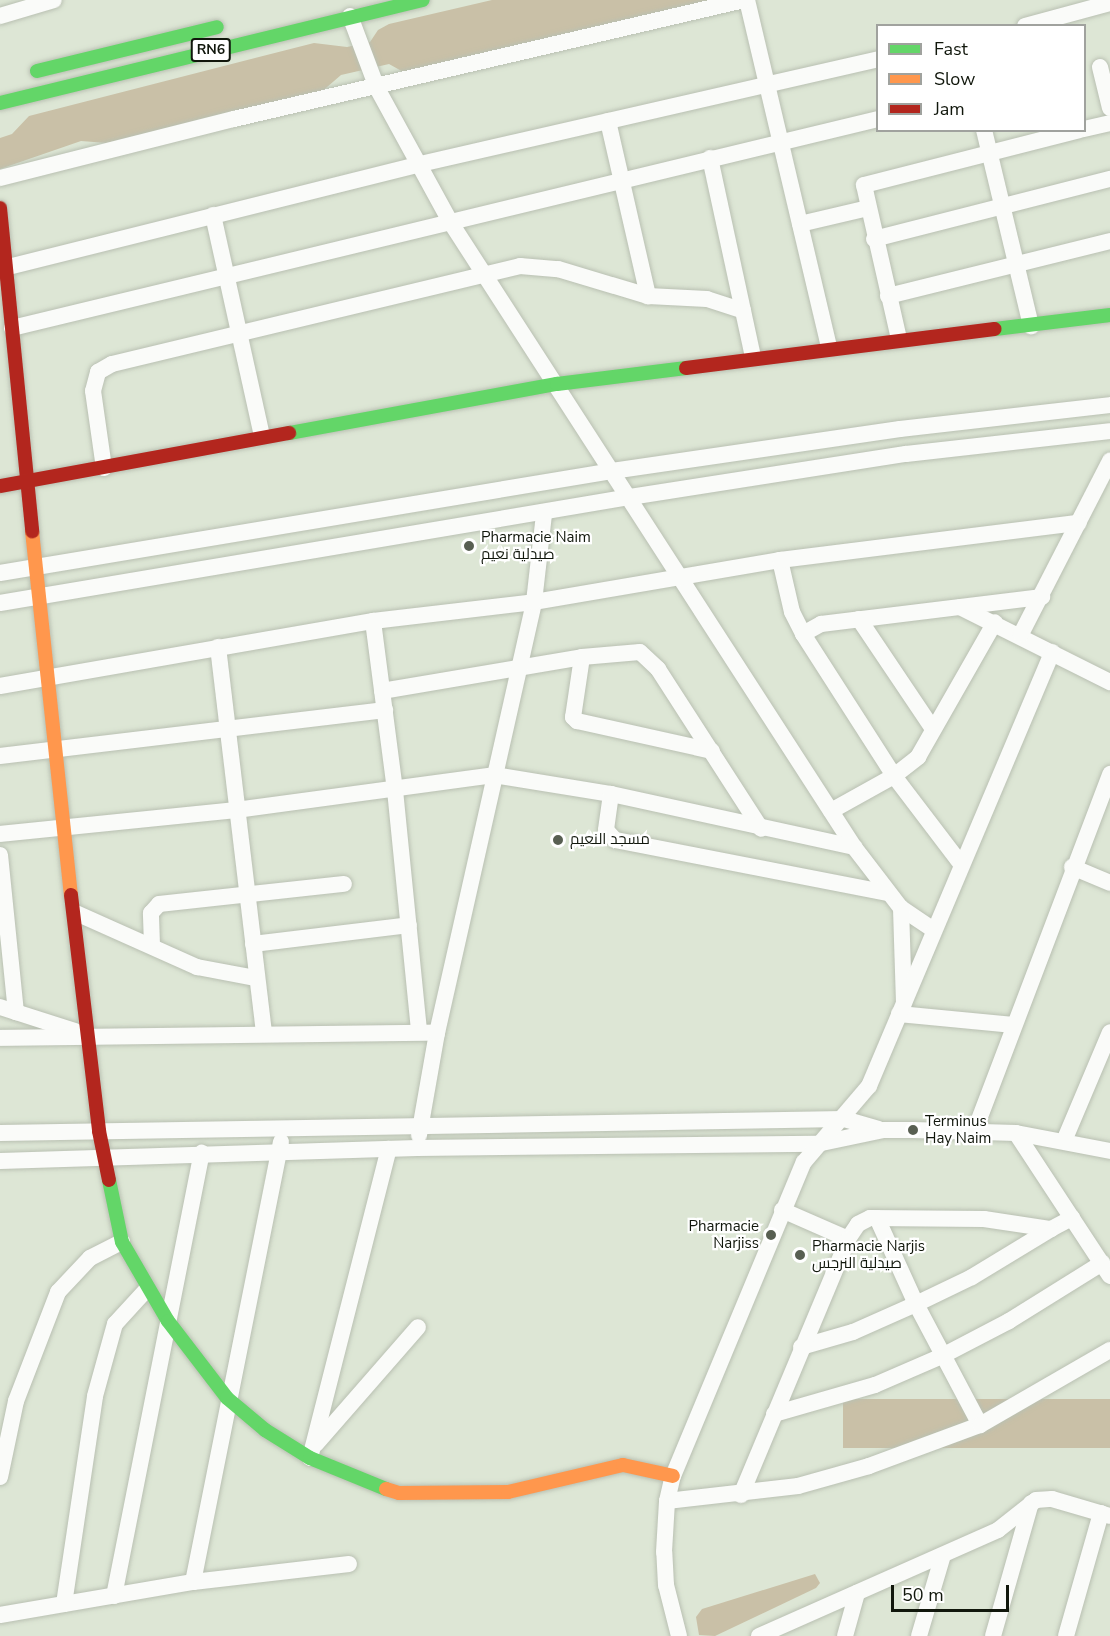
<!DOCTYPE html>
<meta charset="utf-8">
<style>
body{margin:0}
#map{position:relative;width:1110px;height:1636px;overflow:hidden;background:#dde6d5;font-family:"Nunito Sans",Cairo,sans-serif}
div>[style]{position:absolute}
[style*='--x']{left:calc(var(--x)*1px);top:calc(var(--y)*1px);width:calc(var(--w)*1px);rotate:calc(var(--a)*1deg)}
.forest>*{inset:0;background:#c9c0a7;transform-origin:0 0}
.roads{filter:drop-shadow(0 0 2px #b9c0b2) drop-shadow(0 0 2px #b9c0b2)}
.street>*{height:16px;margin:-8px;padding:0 8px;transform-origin:8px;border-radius:8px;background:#fafbf9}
.fast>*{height:14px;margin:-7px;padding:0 7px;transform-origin:7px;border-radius:7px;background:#63d668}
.slow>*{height:14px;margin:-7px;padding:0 7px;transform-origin:7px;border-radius:7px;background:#ff974d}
.jam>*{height:14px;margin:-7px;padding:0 7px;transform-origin:7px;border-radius:7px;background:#b3261e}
.dots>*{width:16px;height:16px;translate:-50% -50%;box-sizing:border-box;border:3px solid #fff;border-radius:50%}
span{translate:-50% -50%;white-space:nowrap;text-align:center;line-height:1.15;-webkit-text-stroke:4.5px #fff;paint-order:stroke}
.shield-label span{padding:2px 4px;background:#fff;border:2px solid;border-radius:4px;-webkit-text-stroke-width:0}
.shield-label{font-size:14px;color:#11170c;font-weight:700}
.poi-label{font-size:15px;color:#11170c}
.left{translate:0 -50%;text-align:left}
.right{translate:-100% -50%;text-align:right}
.legend{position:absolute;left:876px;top:24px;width:210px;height:108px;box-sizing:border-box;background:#fff;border:2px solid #a0a29e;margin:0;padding:8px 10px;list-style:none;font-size:18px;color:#11170c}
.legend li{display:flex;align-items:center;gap:12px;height:30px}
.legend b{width:30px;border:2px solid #a0a29e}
.scale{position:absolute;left:891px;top:1585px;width:118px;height:27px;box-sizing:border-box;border:3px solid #11170c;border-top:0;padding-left:8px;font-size:18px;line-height:21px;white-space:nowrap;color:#11170c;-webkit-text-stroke:4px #fff;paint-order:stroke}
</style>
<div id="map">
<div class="forest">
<div style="clip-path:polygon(492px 0,724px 0,407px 74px,389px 64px,341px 75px,319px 94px,107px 143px,81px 141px,0 169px,0 138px,12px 134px,29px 116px,314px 43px,347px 47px,370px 42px,378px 30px,389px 24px)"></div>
<div style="left:1110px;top:1399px;width:49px;height:267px;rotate:90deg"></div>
<div style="clip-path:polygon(815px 1574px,820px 1583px,816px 1588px,715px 1636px,699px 1635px,696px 1617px,702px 1609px)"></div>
</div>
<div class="roads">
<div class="street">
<div style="--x:747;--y:0;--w:357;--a:76.7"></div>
<div style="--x:0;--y:16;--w:56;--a:-16.5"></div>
<div style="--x:350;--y:16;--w:77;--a:69.4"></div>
<div style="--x:377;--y:88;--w:154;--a:61.3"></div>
<div style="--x:451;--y:223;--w:743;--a:57.14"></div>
<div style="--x:854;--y:847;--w:77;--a:52.4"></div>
<div style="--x:901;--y:908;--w:37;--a:34"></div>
<div style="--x:1025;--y:26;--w:88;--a:-15.1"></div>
<div style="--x:1100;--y:67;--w:42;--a:76.3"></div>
<div style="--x:608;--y:121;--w:180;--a:77.1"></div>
<div style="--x:1084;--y:129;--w:27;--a:-13"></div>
<div style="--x:984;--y:130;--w:202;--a:76.5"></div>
<div style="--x:710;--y:158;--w:204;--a:77.8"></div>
<div style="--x:0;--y:178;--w:241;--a:-14.2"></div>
<div style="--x:234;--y:119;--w:524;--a:-13.13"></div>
<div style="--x:213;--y:215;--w:226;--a:77.5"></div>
<div style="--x:800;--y:224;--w:70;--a:-13.2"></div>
<div style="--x:874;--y:239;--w:244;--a:-14.3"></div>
<div style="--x:0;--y:269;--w:429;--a:-14"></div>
<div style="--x:416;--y:165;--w:474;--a:-12.9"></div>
<div style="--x:888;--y:296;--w:229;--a:-13.9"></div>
<div style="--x:12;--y:328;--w:891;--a:-13.57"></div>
<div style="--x:899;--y:339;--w:158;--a:-102.8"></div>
<div style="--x:864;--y:185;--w:222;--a:-14.3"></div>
<div style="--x:104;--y:468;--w:78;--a:-98.1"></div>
<div style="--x:93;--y:391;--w:20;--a:-75"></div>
<div style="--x:98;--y:372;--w:16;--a:-30"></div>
<div style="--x:112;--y:364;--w:420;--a:-13.5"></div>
<div style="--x:520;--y:266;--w:38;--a:5"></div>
<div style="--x:558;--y:269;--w:94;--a:16.7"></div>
<div style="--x:648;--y:296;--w:59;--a:2.9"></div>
<div style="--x:707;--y:299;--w:38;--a:18"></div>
<div style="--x:780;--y:560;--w:53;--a:77"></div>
<div style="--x:792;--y:612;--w:25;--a:63"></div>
<div style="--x:803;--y:634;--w:169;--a:57.3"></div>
<div style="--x:894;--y:776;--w:111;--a:52.7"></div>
<div style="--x:0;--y:573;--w:620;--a:-9.46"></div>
<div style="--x:612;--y:471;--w:291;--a:-8.3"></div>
<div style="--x:900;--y:429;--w:211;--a:-6.5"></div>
<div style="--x:0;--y:603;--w:639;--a:-9.55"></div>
<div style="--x:630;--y:497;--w:279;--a:-8.9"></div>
<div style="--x:906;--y:454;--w:205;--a:-6.4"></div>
<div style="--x:960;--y:607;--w:168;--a:26.6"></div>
<div style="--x:859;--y:619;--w:133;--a:56.1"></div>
<div style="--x:373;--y:621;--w:170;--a:82.6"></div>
<div style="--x:395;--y:790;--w:243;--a:84.3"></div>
<div style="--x:803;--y:634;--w:21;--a:-29"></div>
<div style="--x:821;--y:624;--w:223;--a:-7"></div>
<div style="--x:1021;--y:634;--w:195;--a:-62.8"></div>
<div style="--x:218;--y:647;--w:389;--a:83.2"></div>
<div style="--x:582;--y:657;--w:61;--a:98.5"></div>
<div style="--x:573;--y:717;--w:6;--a:45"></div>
<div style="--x:577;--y:721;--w:138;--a:12.5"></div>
<div style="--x:0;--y:686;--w:379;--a:-9.9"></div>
<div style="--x:373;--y:621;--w:162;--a:-6.7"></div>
<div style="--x:534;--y:602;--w:250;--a:-9.7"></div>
<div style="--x:780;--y:560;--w:301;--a:-7.1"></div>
<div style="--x:382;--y:691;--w:203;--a:-9.6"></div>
<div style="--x:582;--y:657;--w:58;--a:-4.9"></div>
<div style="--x:640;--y:652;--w:25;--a:43"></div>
<div style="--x:658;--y:669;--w:190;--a:57.2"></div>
<div style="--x:0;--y:756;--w:388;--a:-6.8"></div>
<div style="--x:611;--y:794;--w:36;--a:98"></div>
<div style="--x:606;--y:830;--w:13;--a:48"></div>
<div style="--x:615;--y:840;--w:277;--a:11"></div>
<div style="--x:831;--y:811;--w:72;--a:-29.1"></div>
<div style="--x:894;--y:776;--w:31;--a:-38"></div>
<div style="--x:918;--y:757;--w:155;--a:-60.3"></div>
<div style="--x:0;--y:834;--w:237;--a:-5.8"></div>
<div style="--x:236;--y:810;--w:260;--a:-7.7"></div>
<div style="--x:494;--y:775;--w:119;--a:9.2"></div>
<div style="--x:611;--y:794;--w:249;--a:12.3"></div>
<div style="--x:0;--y:855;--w:158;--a:84.2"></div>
<div style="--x:1072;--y:867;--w:41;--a:22.8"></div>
<div style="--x:901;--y:908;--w:94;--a:88.2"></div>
<div style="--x:76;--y:913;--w:133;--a:24.1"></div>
<div style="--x:197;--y:967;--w:60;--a:10.6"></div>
<div style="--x:253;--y:944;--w:157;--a:-6.9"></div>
<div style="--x:152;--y:945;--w:32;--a:-92"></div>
<div style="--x:151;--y:913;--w:12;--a:-48"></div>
<div style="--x:159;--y:904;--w:186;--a:-6.2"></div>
<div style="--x:0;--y:1007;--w:79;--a:17.7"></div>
<div style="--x:899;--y:1014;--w:115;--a:5.5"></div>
<div style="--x:0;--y:1038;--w:437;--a:-0.7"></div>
<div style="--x:975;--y:1130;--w:381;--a:-69.2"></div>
<div style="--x:0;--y:1133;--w:844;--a:-0.95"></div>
<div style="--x:844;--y:1119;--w:36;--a:16"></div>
<div style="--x:1016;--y:1133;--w:171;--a:56.7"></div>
<div style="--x:419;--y:1135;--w:104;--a:-80"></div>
<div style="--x:437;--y:1033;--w:442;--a:-77.3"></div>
<div style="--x:534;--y:602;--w:89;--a:-83.5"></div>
<div style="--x:1064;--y:1141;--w:118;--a:-67.1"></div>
<div style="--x:0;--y:1161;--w:417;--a:-1.8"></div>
<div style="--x:417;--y:1148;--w:400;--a:-0.6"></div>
<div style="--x:817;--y:1144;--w:67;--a:-12"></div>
<div style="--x:883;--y:1130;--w:30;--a:0"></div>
<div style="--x:913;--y:1130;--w:103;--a:1.7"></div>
<div style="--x:1016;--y:1133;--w:96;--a:10.8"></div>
<div style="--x:782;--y:1210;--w:72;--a:23.7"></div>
<div style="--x:848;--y:1239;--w:18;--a:-56"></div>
<div style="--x:858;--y:1224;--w:13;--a:-27"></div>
<div style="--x:870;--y:1218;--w:114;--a:0.5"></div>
<div style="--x:984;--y:1219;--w:68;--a:8.5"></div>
<div style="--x:1051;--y:1229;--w:24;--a:-28"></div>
<div style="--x:877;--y:1218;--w:94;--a:65.6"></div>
<div style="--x:916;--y:1304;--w:137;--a:62.1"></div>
<div style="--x:801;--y:1347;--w:54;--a:-16.1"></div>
<div style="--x:853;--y:1332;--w:69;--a:-24"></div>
<div style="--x:916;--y:1304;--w:62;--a:-25.7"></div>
<div style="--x:972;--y:1277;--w:92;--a:-31.3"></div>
<div style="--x:774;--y:1414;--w:105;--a:-16"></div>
<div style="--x:875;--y:1385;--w:73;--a:-23.4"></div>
<div style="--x:942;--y:1356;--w:76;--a:-27.6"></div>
<div style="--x:1009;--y:1321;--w:110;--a:-31.9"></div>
<div style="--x:316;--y:1444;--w:155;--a:-48.9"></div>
<div style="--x:310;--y:1458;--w:319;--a:-75.7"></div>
<div style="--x:0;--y:1477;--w:78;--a:-78.1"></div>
<div style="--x:16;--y:1401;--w:117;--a:-68.9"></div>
<div style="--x:58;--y:1292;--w:47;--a:-46.7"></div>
<div style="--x:90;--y:1258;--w:36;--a:-27"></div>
<div style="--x:741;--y:1495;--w:277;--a:-67.3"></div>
<div style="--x:667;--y:1501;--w:132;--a:-6.5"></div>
<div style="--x:798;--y:1486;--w:74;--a:-15.7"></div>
<div style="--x:869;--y:1466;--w:118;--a:-20.3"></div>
<div style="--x:980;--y:1425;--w:150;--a:-30"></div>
<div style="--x:193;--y:1582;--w:449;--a:-78.7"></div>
<div style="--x:114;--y:1596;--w:452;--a:-78.8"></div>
<div style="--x:64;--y:1604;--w:210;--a:-81.5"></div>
<div style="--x:95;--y:1396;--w:75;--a:-74.5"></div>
<div style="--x:115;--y:1324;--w:47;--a:-47.6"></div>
<div style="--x:0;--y:1615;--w:196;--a:-9.7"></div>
<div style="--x:193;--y:1582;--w:157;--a:-6.6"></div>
<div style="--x:679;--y:1636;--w:53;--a:-104.3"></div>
<div style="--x:666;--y:1585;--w:33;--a:-93"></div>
<div style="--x:664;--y:1552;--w:51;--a:-86.6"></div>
<div style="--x:667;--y:1501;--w:26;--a:-77"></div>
<div style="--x:673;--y:1476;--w:340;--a:-67.4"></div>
<div style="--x:804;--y:1162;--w:100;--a:-49.5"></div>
<div style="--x:869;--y:1086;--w:471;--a:-67.1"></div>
<div style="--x:759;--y:1636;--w:261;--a:-23.9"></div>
<div style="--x:998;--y:1530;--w:48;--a:-38.3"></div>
<div style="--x:1036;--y:1500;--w:16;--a:-4"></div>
<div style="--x:1052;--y:1499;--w:60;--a:16.3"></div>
<div style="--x:845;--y:1636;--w:45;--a:-74.4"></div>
<div style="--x:919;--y:1636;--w:84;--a:-73.5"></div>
<div style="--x:993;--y:1636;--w:138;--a:-74.1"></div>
<div style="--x:1066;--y:1636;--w:128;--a:-74.1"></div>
</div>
<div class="fast">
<div style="--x:37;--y:71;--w:185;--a:-13.7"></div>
<div style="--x:0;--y:103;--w:435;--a:-13.7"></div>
<div style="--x:995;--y:329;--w:116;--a:-6.9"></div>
<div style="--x:289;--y:433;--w:272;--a:-10.4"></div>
<div style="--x:557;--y:384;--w:130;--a:-7.1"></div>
<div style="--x:109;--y:1180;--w:63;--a:78.2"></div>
<div style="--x:122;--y:1242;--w:91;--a:59.8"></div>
<div style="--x:168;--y:1321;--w:97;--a:52.5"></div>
<div style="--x:227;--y:1398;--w:50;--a:40.1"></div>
<div style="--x:265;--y:1430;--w:53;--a:31.9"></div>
<div style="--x:310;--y:1458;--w:82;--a:22.2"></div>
</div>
<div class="slow">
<div style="--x:32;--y:531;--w:366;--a:83.9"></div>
<div style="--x:386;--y:1489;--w:14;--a:17"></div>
<div style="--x:399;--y:1493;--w:109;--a:-0.5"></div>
<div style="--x:508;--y:1492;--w:118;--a:-13.2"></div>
<div style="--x:623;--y:1465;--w:51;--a:12.4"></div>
</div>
<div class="jam">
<div style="--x:0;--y:208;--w:325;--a:84.3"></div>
<div style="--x:686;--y:368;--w:311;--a:-7.2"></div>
<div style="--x:0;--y:486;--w:294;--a:-10.4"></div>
<div style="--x:71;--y:895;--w:238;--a:83.2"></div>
<div style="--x:99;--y:1131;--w:50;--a:78.5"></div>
</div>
</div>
<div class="dots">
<div style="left:469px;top:546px;background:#585f52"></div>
<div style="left:558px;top:840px;background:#585f52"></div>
<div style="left:913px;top:1130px;background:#585f52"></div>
<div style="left:771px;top:1235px;background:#585f52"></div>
<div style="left:800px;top:1255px;background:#585f52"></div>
</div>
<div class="shield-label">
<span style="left:211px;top:50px">RN6</span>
</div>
<div class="poi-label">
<span class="left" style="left:481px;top:546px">Pharmacie Naim<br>صيدلية نعيم</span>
<span class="left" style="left:570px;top:840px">مسجد النعيم</span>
<span class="left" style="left:925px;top:1130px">Terminus<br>Hay Naim</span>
<span class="right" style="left:759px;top:1235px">Pharmacie<br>Narjiss</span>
<span class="left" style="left:812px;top:1255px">Pharmacie Narjis<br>صيدلية النرجس</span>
</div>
<ul class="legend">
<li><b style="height:8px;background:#63d668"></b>Fast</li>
<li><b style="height:8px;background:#ff974d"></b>Slow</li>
<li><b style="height:8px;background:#b3261e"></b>Jam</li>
</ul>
<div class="scale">50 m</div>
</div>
